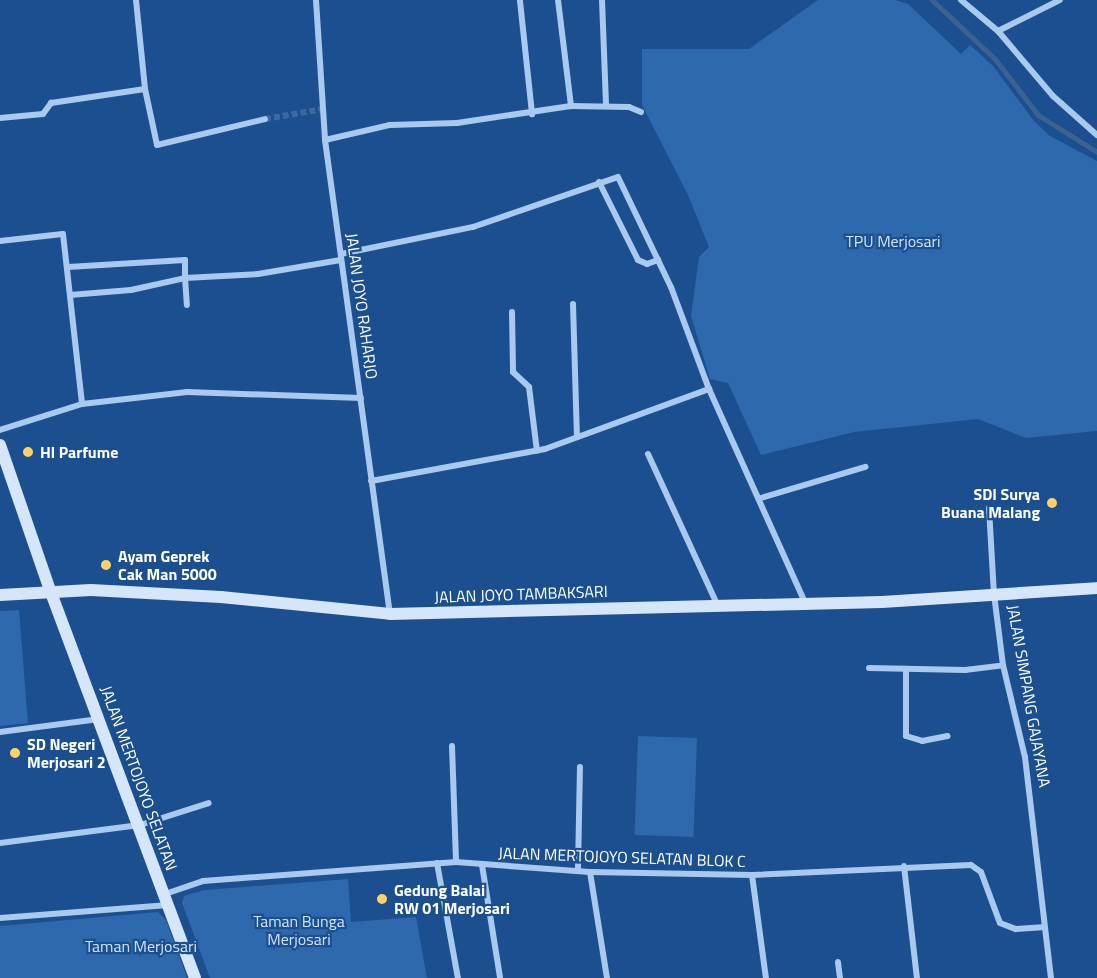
<!DOCTYPE html>
<style>
body{margin:0}
#map{position:relative;width:1097px;height:978px;overflow:hidden;background:#1b4f8f;font-family:"Titillium Web",sans-serif}
div>[style]{position:absolute}
[style*='--x']{left:calc(var(--x)*1px);top:calc(var(--y)*1px);width:calc(var(--w)*1px);rotate:calc(var(--a)*1deg)}
.green>*{inset:0;background:#2e69ad;transform-origin:0 0}
.stream>*{height:5px;margin:-2.5px;padding:0 2.5px;transform-origin:2.5px;border-radius:2.5px;background:#3c6290}
.minor-tunnel>*{height:6px;margin-top:-3px;transform-origin:0;background:repeating-linear-gradient(90deg,#3d69a0 0 6px,transparent 0 9px)}
.minor>*{height:6px;margin:-3px;padding:0 3px;transform-origin:3px;border-radius:3px;background:#a9c9ee}
.secondary>*{height:12px;margin:-6px;padding:0 6px;transform-origin:6px;border-radius:6px;background:#d6e6fa}
.dots>*{width:16px;height:16px;translate:-50% -50%;box-sizing:border-box;border:3px solid #1b4f8f;border-radius:50%}
span{translate:-50% -50%;white-space:nowrap;text-align:center;line-height:1.15;-webkit-text-stroke:4.5px #1b4f8f;paint-order:stroke}
.park-label{font-size:16px;color:#cfe3fa}
.street-label{font-size:16px;color:#fff}
.poi-label{font-size:16px;color:#fff;font-weight:700}
.left{translate:0 -50%;text-align:left}
.right{translate:-100% -50%;text-align:right}
</style>
<div id="map">
<div class="green">
<div style="clip-path:polygon(818px 0,895px 0,908px 4px,961px 54px,970px 45px,993px 66px,1034px 121px,1050px 136px,1097px 161px,1097px 431px,1026px 438px,978px 419px,854px 432px,761px 455px,728px 383px,710px 379px,691px 316px,699px 257px,709px 247px,688px 195px,642px 105px,642px 49px,749px 49px)"></div>
<div style="clip-path:polygon(19px 610px,28px 723px,0 726px,0 611px)"></div>
<div style="left:638px;top:736px;width:59px;height:99px;rotate:2deg"></div>
<div style="clip-path:polygon(348px 879px,351px 922px,416px 917px,427px 978px,210px 978px,182px 903px,184px 896px,204px 890px)"></div>
<div style="clip-path:polygon(158px 912px,166px 920px,187px 978px,0 978px,0 926px)"></div>
</div>
<div class="stream">
<div style="--x:932;--y:0;--w:86;--a:43.1"></div>
<div style="--x:995;--y:59;--w:71;--a:52.5"></div>
<div style="--x:1038;--y:115;--w:70;--a:32.1"></div>
</div>
<div class="minor-tunnel">
<div style="--x:265;--y:119;--w:59;--a:-9.8"></div>
</div>
<div class="minor">
<div style="--x:136;--y:0;--w:89;--a:84.2"></div>
<div style="--x:145;--y:89;--w:57;--a:77.9"></div>
<div style="--x:157;--y:145;--w:111;--a:-13.5"></div>
<div style="--x:316;--y:0;--w:140;--a:86.3"></div>
<div style="--x:325;--y:140;--w:478;--a:82.2"></div>
<div style="--x:558;--y:0;--w:107;--a:83"></div>
<div style="--x:602;--y:0;--w:106;--a:87.8"></div>
<div style="--x:961;--y:0;--w:48;--a:40"></div>
<div style="--x:998;--y:31;--w:85;--a:49.8"></div>
<div style="--x:1053;--y:96;--w:59;--a:41.6"></div>
<div style="--x:520;--y:1;--w:114;--a:83.9"></div>
<div style="--x:998;--y:31;--w:69;--a:-26.6"></div>
<div style="--x:0;--y:118;--w:43;--a:-5.3"></div>
<div style="--x:43;--y:114;--w:14;--a:-54"></div>
<div style="--x:51;--y:103;--w:95;--a:-8.5"></div>
<div style="--x:325;--y:140;--w:67;--a:-13"></div>
<div style="--x:390;--y:125;--w:67;--a:-1.7"></div>
<div style="--x:457;--y:123;--w:115;--a:-8.5"></div>
<div style="--x:571;--y:106;--w:58;--a:1"></div>
<div style="--x:629;--y:107;--w:13;--a:23"></div>
<div style="--x:599;--y:182;--w:87;--a:63.4"></div>
<div style="--x:638;--y:260;--w:10;--a:24"></div>
<div style="--x:647;--y:264;--w:12;--a:-20"></div>
<div style="--x:0;--y:241;--w:63;--a:-6.3"></div>
<div style="--x:63;--y:234;--w:171;--a:83.6"></div>
<div style="--x:341;--y:254;--w:135;--a:-11.6"></div>
<div style="--x:473;--y:227;--w:153;--a:-19"></div>
<div style="--x:618;--y:177;--w:122;--a:64.3"></div>
<div style="--x:671;--y:287;--w:109;--a:69.6"></div>
<div style="--x:709;--y:389;--w:235;--a:65.8"></div>
<div style="--x:68;--y:267;--w:117;--a:-3.4"></div>
<div style="--x:185;--y:260;--w:18;--a:90"></div>
<div style="--x:185;--y:278;--w:73;--a:-3.1"></div>
<div style="--x:258;--y:274;--w:84;--a:-9.6"></div>
<div style="--x:70;--y:295;--w:61;--a:-4.7"></div>
<div style="--x:131;--y:290;--w:55;--a:-12.5"></div>
<div style="--x:185;--y:278;--w:27;--a:86"></div>
<div style="--x:573;--y:304;--w:133;--a:88.3"></div>
<div style="--x:512;--y:312;--w:60;--a:89"></div>
<div style="--x:513;--y:372;--w:22;--a:43"></div>
<div style="--x:529;--y:387;--w:64;--a:82.9"></div>
<div style="--x:0;--y:430;--w:86;--a:-17.6"></div>
<div style="--x:82;--y:404;--w:106;--a:-6.5"></div>
<div style="--x:187;--y:392;--w:174;--a:2"></div>
<div style="--x:648;--y:454;--w:167;--a:65.3"></div>
<div style="--x:371;--y:481;--w:177;--a:-10.4"></div>
<div style="--x:545;--y:449;--w:175;--a:-20.1"></div>
<div style="--x:761;--y:498;--w:109;--a:-16.6"></div>
<div style="--x:989;--y:508;--w:86;--a:86.7"></div>
<div style="--x:994;--y:594;--w:72;--a:82.8"></div>
<div style="--x:1003;--y:665;--w:95;--a:76.6"></div>
<div style="--x:1025;--y:757;--w:223;--a:83.3"></div>
<div style="--x:869;--y:668;--w:96;--a:1.2"></div>
<div style="--x:965;--y:670;--w:38;--a:-7"></div>
<div style="--x:906;--y:669;--w:67;--a:90"></div>
<div style="--x:906;--y:736;--w:17;--a:17"></div>
<div style="--x:922;--y:741;--w:26;--a:-11"></div>
<div style="--x:0;--y:732;--w:100;--a:-7.5"></div>
<div style="--x:452;--y:746;--w:116;--a:88"></div>
<div style="--x:0;--y:843;--w:141;--a:-7.3"></div>
<div style="--x:140;--y:825;--w:72;--a:-17.7"></div>
<div style="--x:437;--y:863;--w:117;--a:79.7"></div>
<div style="--x:482;--y:865;--w:114;--a:80.9"></div>
<div style="--x:904;--y:866;--w:113;--a:83.4"></div>
<div style="--x:578;--y:869;--w:102;--a:-88.9"></div>
<div style="--x:590;--y:872;--w:107;--a:80.9"></div>
<div style="--x:752;--y:875;--w:104;--a:82.3"></div>
<div style="--x:165;--y:894;--w:40;--a:-18.9"></div>
<div style="--x:203;--y:881;--w:254;--a:-4.3"></div>
<div style="--x:456;--y:862;--w:134;--a:4.3"></div>
<div style="--x:590;--y:872;--w:162;--a:1.1"></div>
<div style="--x:752;--y:875;--w:219;--a:-2.6"></div>
<div style="--x:971;--y:865;--w:12;--a:35"></div>
<div style="--x:981;--y:872;--w:54;--a:69.6"></div>
<div style="--x:1000;--y:923;--w:17;--a:21"></div>
<div style="--x:1016;--y:929;--w:26;--a:-4"></div>
<div style="--x:0;--y:918;--w:169;--a:-4.4"></div>
<div style="--x:838;--y:962;--w:16;--a:83"></div>
</div>
<div class="secondary">
<div style="--x:0;--y:445;--w:153;--a:71"></div>
<div style="--x:50;--y:590;--w:414;--a:69.5"></div>
<div style="--x:0;--y:595;--w:91;--a:-3.1"></div>
<div style="--x:91;--y:590;--w:130;--a:3.1"></div>
<div style="--x:221;--y:597;--w:170;--a:5.7"></div>
<div style="--x:390;--y:614;--w:492;--a:-1.4"></div>
<div style="--x:882;--y:602;--w:215;--a:-3.7"></div>
</div>
<div class="dots">
<div style="left:28px;top:452px;background:#ffd166"></div>
<div style="left:1052px;top:503px;background:#ffd166"></div>
<div style="left:106px;top:565px;background:#ffd166"></div>
<div style="left:15px;top:753px;background:#ffd166"></div>
<div style="left:382px;top:899px;background:#ffd166"></div>
</div>
<div class="park-label">
<span style="left:893px;top:241px">TPU Merjosari</span>
<span style="left:299px;top:930px">Taman Bunga<br>Merjosari</span>
<span style="left:141px;top:946px">Taman Merjosari</span>
</div>
<div class="street-label">
<span style="left:362px;top:306px;rotate:82deg">JALAN JOYO RAHARJO</span>
<span style="left:521px;top:594px;rotate:-2deg">JALAN JOYO TAMBAKSARI</span>
<span style="left:1029px;top:696px;rotate:80deg">JALAN SIMPANG GAJAYANA</span>
<span style="left:139px;top:778px;rotate:70deg">JALAN MERTOJOYO SELATAN</span>
<span style="left:622px;top:857px;rotate:2deg">JALAN MERTOJOYO SELATAN BLOK C</span>
</div>
<div class="poi-label">
<span class="left" style="left:40px;top:452px">Hl Parfume</span>
<span class="right" style="left:1040px;top:503px">SDI Surya<br>Buana Malang</span>
<span class="left" style="left:118px;top:565px">Ayam Geprek<br>Cak Man 5000</span>
<span class="left" style="left:27px;top:753px">SD Negeri<br>Merjosari 2</span>
<span class="left" style="left:394px;top:899px">Gedung Balai<br>RW 01 Merjosari</span>
</div>
</div>
